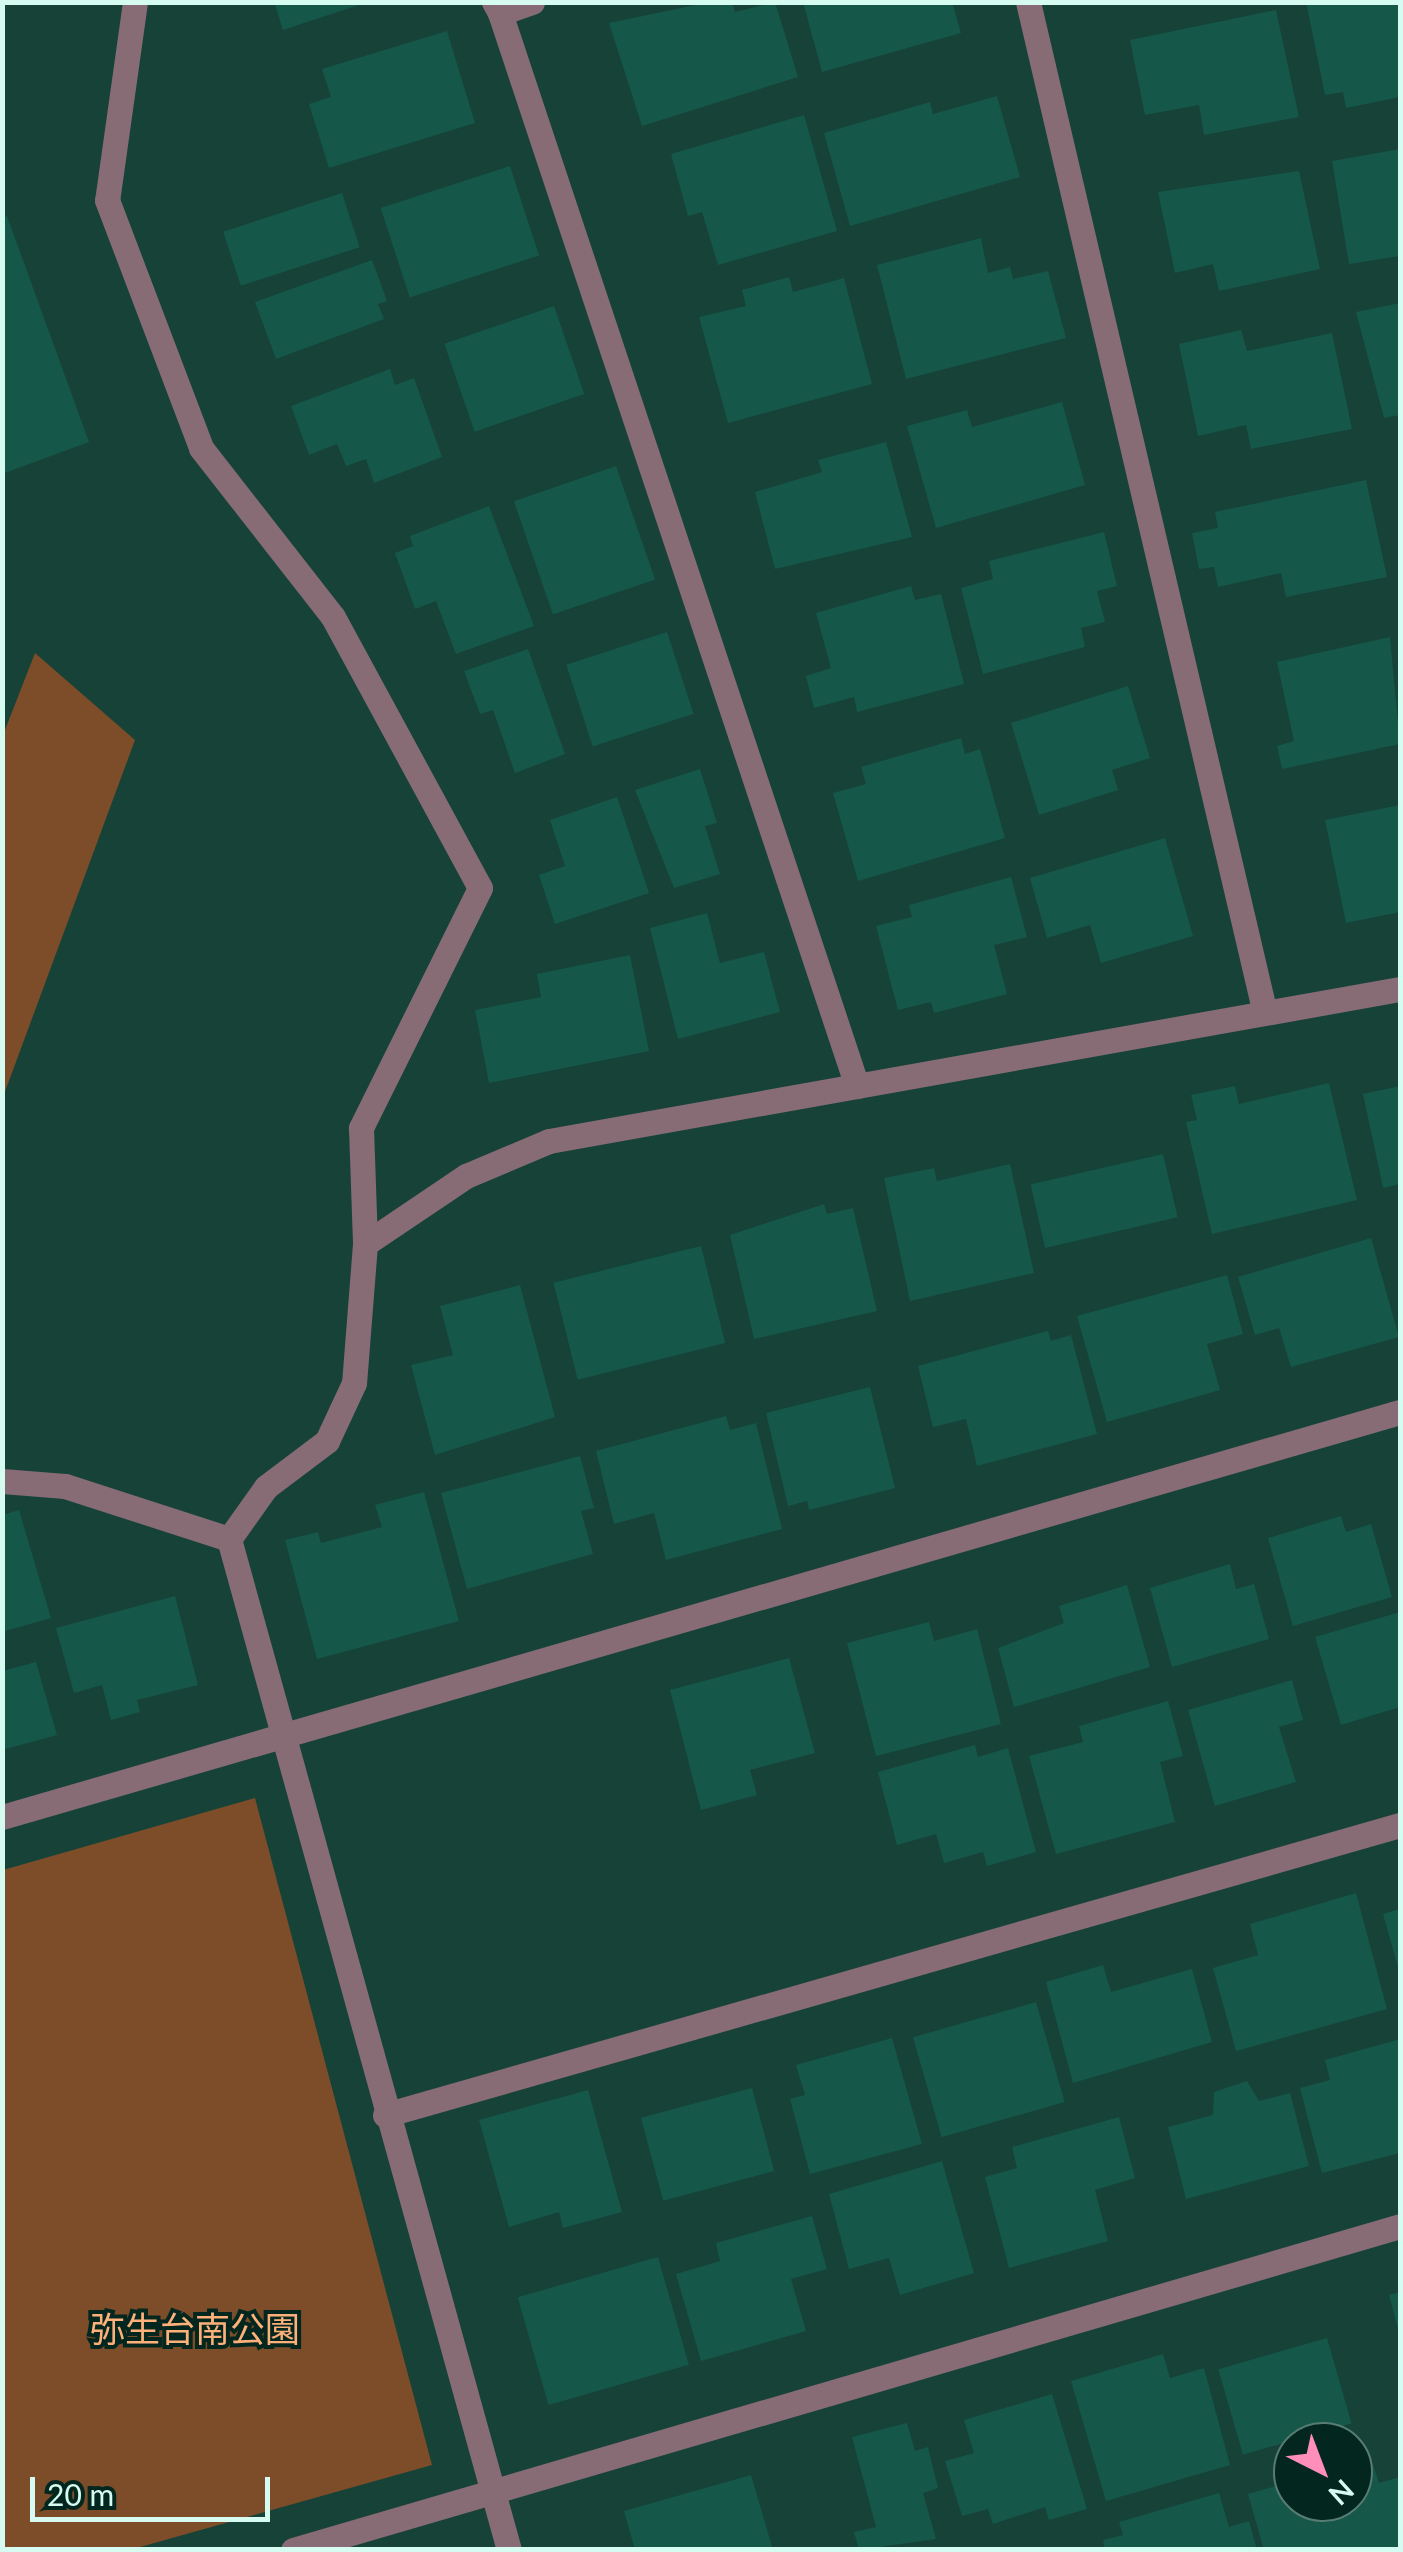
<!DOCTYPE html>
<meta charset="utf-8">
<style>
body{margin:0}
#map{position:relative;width:1403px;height:2552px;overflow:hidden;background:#164238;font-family:Lato,"Noto Sans JP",sans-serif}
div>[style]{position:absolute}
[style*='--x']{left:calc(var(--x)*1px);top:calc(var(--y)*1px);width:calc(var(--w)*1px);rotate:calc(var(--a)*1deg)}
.green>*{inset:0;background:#7d4d29}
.building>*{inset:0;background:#155749;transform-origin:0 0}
.minor>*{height:25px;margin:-12.5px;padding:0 12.5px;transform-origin:12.5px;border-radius:12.5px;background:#876b75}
span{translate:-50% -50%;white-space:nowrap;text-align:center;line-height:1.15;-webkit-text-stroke:8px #03271f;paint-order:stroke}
.park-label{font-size:35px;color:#fdb079}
.frame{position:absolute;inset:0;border:5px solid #d6fcf1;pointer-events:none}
.north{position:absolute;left:1273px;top:2422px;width:100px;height:100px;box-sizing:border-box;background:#03271f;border:2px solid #577c73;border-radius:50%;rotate:138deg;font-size:28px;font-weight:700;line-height:40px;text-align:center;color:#d6fcf1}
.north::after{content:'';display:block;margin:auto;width:35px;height:45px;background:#ff8eba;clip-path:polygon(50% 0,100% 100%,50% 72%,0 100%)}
.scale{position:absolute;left:30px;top:2477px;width:240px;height:45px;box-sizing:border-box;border:5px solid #d6fcf1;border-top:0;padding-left:12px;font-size:30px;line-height:35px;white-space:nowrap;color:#d6fcf1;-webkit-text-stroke:8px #03271f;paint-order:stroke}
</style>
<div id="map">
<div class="green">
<div style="clip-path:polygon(35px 653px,135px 740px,3px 1097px,3px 735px)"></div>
<div style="clip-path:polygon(255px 1798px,432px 2465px,133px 2549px,3px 2549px,3px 1870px)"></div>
</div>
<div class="building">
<div style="clip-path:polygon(274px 2px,364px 2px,365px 3px,283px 30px)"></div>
<div style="clip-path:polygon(710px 2px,732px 2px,735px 12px,775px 2px,798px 77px,642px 126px,609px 23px)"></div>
<div style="clip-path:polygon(803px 2px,952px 2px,961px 33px,822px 72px)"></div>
<div style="clip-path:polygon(1306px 2px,1400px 2px,1400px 97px,1346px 108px,1343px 92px,1325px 95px)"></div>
<div style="clip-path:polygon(1276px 10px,1299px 117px,1204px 135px,1199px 105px,1145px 115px,1130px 40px)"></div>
<div style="clip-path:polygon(447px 31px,475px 123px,329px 168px,309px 104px,331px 97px,322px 69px)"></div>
<div style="clip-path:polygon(997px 96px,1020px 177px,850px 226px,824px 133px,930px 102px,933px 114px)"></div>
<div style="clip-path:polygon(804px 115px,837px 231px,718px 265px,702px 212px,688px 216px,671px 154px)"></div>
<div style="clip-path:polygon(1400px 149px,1400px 256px,1349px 264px,1332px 161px)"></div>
<div style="left:510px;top:166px;width:94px;height:136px;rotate:72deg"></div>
<div style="clip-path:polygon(1299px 171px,1320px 269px,1219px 291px,1213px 264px,1175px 273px,1158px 192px)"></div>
<div style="left:342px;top:193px;width:57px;height:125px;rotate:72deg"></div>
<div style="clip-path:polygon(7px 216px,89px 442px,2px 474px,2px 218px)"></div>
<div style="clip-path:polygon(981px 238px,988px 273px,1010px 267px,1013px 279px,1048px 271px,1066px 338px,906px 379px,877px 265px)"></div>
<div style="clip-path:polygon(372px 260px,387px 301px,378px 304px,384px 319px,276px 359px,255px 302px)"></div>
<div style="clip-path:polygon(789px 277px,793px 292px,844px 278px,872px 384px,728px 423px,699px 317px,746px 306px,742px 290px)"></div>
<div style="clip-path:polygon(1400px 303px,1400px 415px,1384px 418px,1356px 312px)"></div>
<div style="left:554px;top:306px;width:93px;height:116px;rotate:71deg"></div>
<div style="clip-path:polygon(1241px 330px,1247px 351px,1332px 333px,1352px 429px,1251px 449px,1246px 425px,1198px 436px,1179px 344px)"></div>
<div style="clip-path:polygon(390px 369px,395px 385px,414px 378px,442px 457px,374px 483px,366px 459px,346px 466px,337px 444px,309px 455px,291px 406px)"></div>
<div style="clip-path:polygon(1062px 402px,1085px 485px,936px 528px,907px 426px,967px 410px,972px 427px)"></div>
<div style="clip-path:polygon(886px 442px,912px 537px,775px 569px,755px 492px,822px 472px,818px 460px)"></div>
<div style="left:616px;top:466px;width:120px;height:108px;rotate:71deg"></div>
<div style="clip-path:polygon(1366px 480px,1387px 577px,1286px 597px,1281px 573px,1218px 587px,1214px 567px,1199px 569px,1192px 533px,1218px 528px,1215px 512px)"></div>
<div style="clip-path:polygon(489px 506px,534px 626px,456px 654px,436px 601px,415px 609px,395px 553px,413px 546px,410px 536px)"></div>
<div style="clip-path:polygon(1104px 532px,1117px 586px,1097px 591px,1105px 622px,1081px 628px,1085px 647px,983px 674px,961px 588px,993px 579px,989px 561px)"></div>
<div style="clip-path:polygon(911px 586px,915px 600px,941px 594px,964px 684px,857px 712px,854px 697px,814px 708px,806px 676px,831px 668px,816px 613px)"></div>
<div style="left:667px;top:632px;width:86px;height:106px;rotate:72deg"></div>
<div style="clip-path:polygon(1390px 637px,1400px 744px,1282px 769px,1277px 746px,1294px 741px,1277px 662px)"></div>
<div style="clip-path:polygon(528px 649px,565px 754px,515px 773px,493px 710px,480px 714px,464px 671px)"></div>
<div style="clip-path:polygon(1128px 686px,1150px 758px,1112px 770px,1118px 790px,1039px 815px,1011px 723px)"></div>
<div style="clip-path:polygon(961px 738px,965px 754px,980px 749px,1005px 838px,858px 881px,833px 793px,866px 784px,861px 767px)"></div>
<div style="clip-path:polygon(700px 769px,717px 823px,705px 826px,720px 874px,674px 888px,635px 790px)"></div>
<div style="clip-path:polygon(617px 797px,649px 893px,555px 924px,539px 875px,565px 866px,550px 820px)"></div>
<div style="clip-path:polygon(1400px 805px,1400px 912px,1346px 923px,1325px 820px)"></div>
<div style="clip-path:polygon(1165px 838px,1193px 936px,1101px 963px,1090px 925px,1047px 938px,1030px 878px)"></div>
<div style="clip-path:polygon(1011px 877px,1027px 937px,994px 945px,1007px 994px,934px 1013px,931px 1002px,898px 1010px,876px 926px,912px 917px,909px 905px)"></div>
<div style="clip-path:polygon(707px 913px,720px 963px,764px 952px,780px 1012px,678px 1039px,650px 928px)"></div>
<div style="clip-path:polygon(630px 955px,649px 1051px,489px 1083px,475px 1010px,541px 997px,537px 974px)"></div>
<div style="clip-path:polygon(1329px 1083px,1357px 1200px,1212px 1234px,1186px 1122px,1197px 1120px,1191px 1095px,1235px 1086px,1239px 1104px)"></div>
<div style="clip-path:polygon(1400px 1086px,1400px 1184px,1383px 1188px,1363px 1094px)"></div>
<div style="left:1163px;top:1154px;width:65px;height:136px;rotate:77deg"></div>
<div style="clip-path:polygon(1010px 1164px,1034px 1273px,910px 1301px,884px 1178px,934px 1168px,937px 1181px)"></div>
<div style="clip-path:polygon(824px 1204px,827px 1214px,853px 1208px,877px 1311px,754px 1339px,730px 1235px)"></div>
<div style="clip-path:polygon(1371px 1238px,1399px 1337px,1291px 1367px,1279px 1328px,1255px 1335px,1238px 1277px)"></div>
<div style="left:701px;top:1246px;width:100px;height:152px;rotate:76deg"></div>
<div style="clip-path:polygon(1227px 1275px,1243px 1334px,1207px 1344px,1220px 1390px,1107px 1422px,1077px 1316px)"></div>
<div style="clip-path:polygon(520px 1285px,555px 1417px,435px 1455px,411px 1365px,453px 1355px,440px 1306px)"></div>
<div style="clip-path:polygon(1048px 1331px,1051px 1341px,1071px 1335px,1097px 1434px,977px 1466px,966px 1419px,933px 1427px,918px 1366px)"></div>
<div style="clip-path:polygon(870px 1387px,895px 1488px,809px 1510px,807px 1501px,788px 1506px,766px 1413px)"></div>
<div style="clip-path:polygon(726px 1416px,730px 1430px,756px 1423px,782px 1529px,666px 1560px,654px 1513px,614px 1524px,596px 1451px)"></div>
<div style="clip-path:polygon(580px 1456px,594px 1508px,581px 1511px,593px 1554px,467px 1589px,441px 1493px)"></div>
<div style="clip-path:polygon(424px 1492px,459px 1621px,317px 1659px,285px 1540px,318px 1532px,321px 1543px,382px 1527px,375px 1505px)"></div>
<div style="clip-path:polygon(19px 1510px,51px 1618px,2px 1632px,2px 1515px)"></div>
<div style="clip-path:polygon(1341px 1516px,1346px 1532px,1371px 1524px,1392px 1597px,1293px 1626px,1268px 1538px)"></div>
<div style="clip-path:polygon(1230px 1564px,1236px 1589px,1254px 1584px,1269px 1639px,1172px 1667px,1150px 1588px)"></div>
<div style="clip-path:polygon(1127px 1585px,1150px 1667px,1014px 1707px,998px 1648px,1064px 1623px,1059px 1606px)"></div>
<div style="clip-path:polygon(175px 1596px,198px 1685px,137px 1700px,140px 1712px,111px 1720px,102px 1685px,74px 1693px,56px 1628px)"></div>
<div style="clip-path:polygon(1400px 1612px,1400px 1707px,1341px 1725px,1315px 1637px)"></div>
<div style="clip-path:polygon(929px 1622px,934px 1641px,977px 1629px,1001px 1724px,876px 1756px,847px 1643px)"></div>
<div style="clip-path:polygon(789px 1658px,815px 1753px,750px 1770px,757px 1795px,701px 1810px,670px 1690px)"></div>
<div style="clip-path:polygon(36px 1662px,57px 1735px,2px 1750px,2px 1671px)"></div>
<div style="clip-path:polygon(1292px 1680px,1303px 1720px,1279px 1727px,1296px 1782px,1215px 1806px,1188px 1710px)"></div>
<div style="clip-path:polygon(1168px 1701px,1183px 1756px,1160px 1762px,1175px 1822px,1056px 1854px,1029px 1756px,1083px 1742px,1079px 1726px)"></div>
<div style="clip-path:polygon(975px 1745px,978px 1757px,1008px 1748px,1036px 1852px,987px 1866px,983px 1852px,944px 1863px,936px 1834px,897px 1845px,878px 1772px)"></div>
<div style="clip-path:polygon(1356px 1893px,1387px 2009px,1236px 2051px,1213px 1968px,1258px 1955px,1250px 1924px)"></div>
<div style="clip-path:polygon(1400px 1909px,1400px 1971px,1399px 1971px,1383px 1914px)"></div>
<div style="clip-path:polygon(1103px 1965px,1111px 1992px,1192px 1969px,1212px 2042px,1073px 2083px,1046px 1982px)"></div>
<div style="left:1036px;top:2002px;width:104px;height:128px;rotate:74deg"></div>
<div style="clip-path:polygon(892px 2038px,922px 2144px,810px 2174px,790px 2099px,805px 2095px,796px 2065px)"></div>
<div style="clip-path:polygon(1400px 2039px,1400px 2153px,1322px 2173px,1300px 2088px,1330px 2080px,1325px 2060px)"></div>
<div style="clip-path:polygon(1247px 2081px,1259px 2101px,1290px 2093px,1309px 2166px,1186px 2199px,1168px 2127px,1213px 2115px,1214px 2092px)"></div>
<div style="left:752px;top:2088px;width:86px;height:115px;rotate:75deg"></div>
<div style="clip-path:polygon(588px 2090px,622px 2212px,563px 2228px,559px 2212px,509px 2227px,479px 2120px)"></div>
<div style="clip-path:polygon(1119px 2117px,1135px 2178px,1095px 2190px,1108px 2241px,1009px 2268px,985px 2177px,1017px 2168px,1012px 2147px)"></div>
<div style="clip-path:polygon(942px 2161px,974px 2273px,900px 2295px,889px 2258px,849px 2269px,829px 2194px)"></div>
<div style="clip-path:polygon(812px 2216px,827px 2269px,791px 2279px,806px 2331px,701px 2361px,676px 2274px,720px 2261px,716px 2243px)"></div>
<div style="left:658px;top:2257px;width:112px;height:146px;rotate:74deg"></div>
<div style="clip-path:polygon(1400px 2292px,1400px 2333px,1399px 2333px,1389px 2295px)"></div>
<div style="left:1327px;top:2338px;width:89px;height:113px;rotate:74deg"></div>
<div style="clip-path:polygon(1163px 2354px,1170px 2378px,1204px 2368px,1230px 2465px,1106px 2501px,1071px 2381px)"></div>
<div style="clip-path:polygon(1052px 2394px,1087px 2509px,1049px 2520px,1045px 2507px,993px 2524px,988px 2509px,962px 2516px,945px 2461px,974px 2453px,964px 2420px)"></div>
<div style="clip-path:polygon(907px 2423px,915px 2451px,928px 2447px,938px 2488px,923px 2493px,936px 2539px,859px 2550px,854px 2532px,876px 2527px,852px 2437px)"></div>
<div style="clip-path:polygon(1373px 2465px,1379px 2483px,1400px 2477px,1400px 2550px,1264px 2550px,1248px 2494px,1293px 2481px,1293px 2502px,1353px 2502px,1353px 2471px)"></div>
<div style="clip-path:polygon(751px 2475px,773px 2550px,635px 2550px,624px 2511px)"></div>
<div style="clip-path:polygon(1219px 2493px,1229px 2527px,1249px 2521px,1257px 2550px,1105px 2550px,1103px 2540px,1123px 2535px,1119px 2522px)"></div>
</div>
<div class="minor">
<div style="--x:135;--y:2;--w:200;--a:98"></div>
<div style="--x:107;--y:200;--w:265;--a:69.2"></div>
<div style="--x:201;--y:448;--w:214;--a:52"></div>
<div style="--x:333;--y:617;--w:308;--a:61.5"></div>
<div style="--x:480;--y:888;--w:268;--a:116.4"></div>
<div style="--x:361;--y:1128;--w:116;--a:88"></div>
<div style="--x:365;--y:1244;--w:139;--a:94.5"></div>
<div style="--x:354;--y:1383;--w:64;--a:115"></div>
<div style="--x:327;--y:1441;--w:76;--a:143"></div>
<div style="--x:266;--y:1487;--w:64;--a:125.4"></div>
<div style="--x:229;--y:1539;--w:1049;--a:74.52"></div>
<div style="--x:494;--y:2;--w:13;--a:61"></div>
<div style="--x:500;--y:13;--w:34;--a:-19"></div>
<div style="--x:1028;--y:2;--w:1038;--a:76.81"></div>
<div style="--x:500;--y:13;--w:1131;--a:71.6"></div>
<div style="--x:365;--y:1244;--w:122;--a:-34"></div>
<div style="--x:466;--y:1176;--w:90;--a:-22.9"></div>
<div style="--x:549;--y:1141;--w:864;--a:-10.13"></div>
<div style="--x:2;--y:1481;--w:63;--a:4.5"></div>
<div style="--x:65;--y:1486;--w:172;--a:17.9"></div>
<div style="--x:2;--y:1817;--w:1455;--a:-16.16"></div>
<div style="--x:385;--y:2115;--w:1056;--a:-15.95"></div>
<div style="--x:293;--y:2550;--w:1153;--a:-16.31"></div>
</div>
<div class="park-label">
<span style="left:195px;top:2328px">弥生台南公園</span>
</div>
<div class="frame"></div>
<div class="north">N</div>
<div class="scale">20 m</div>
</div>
